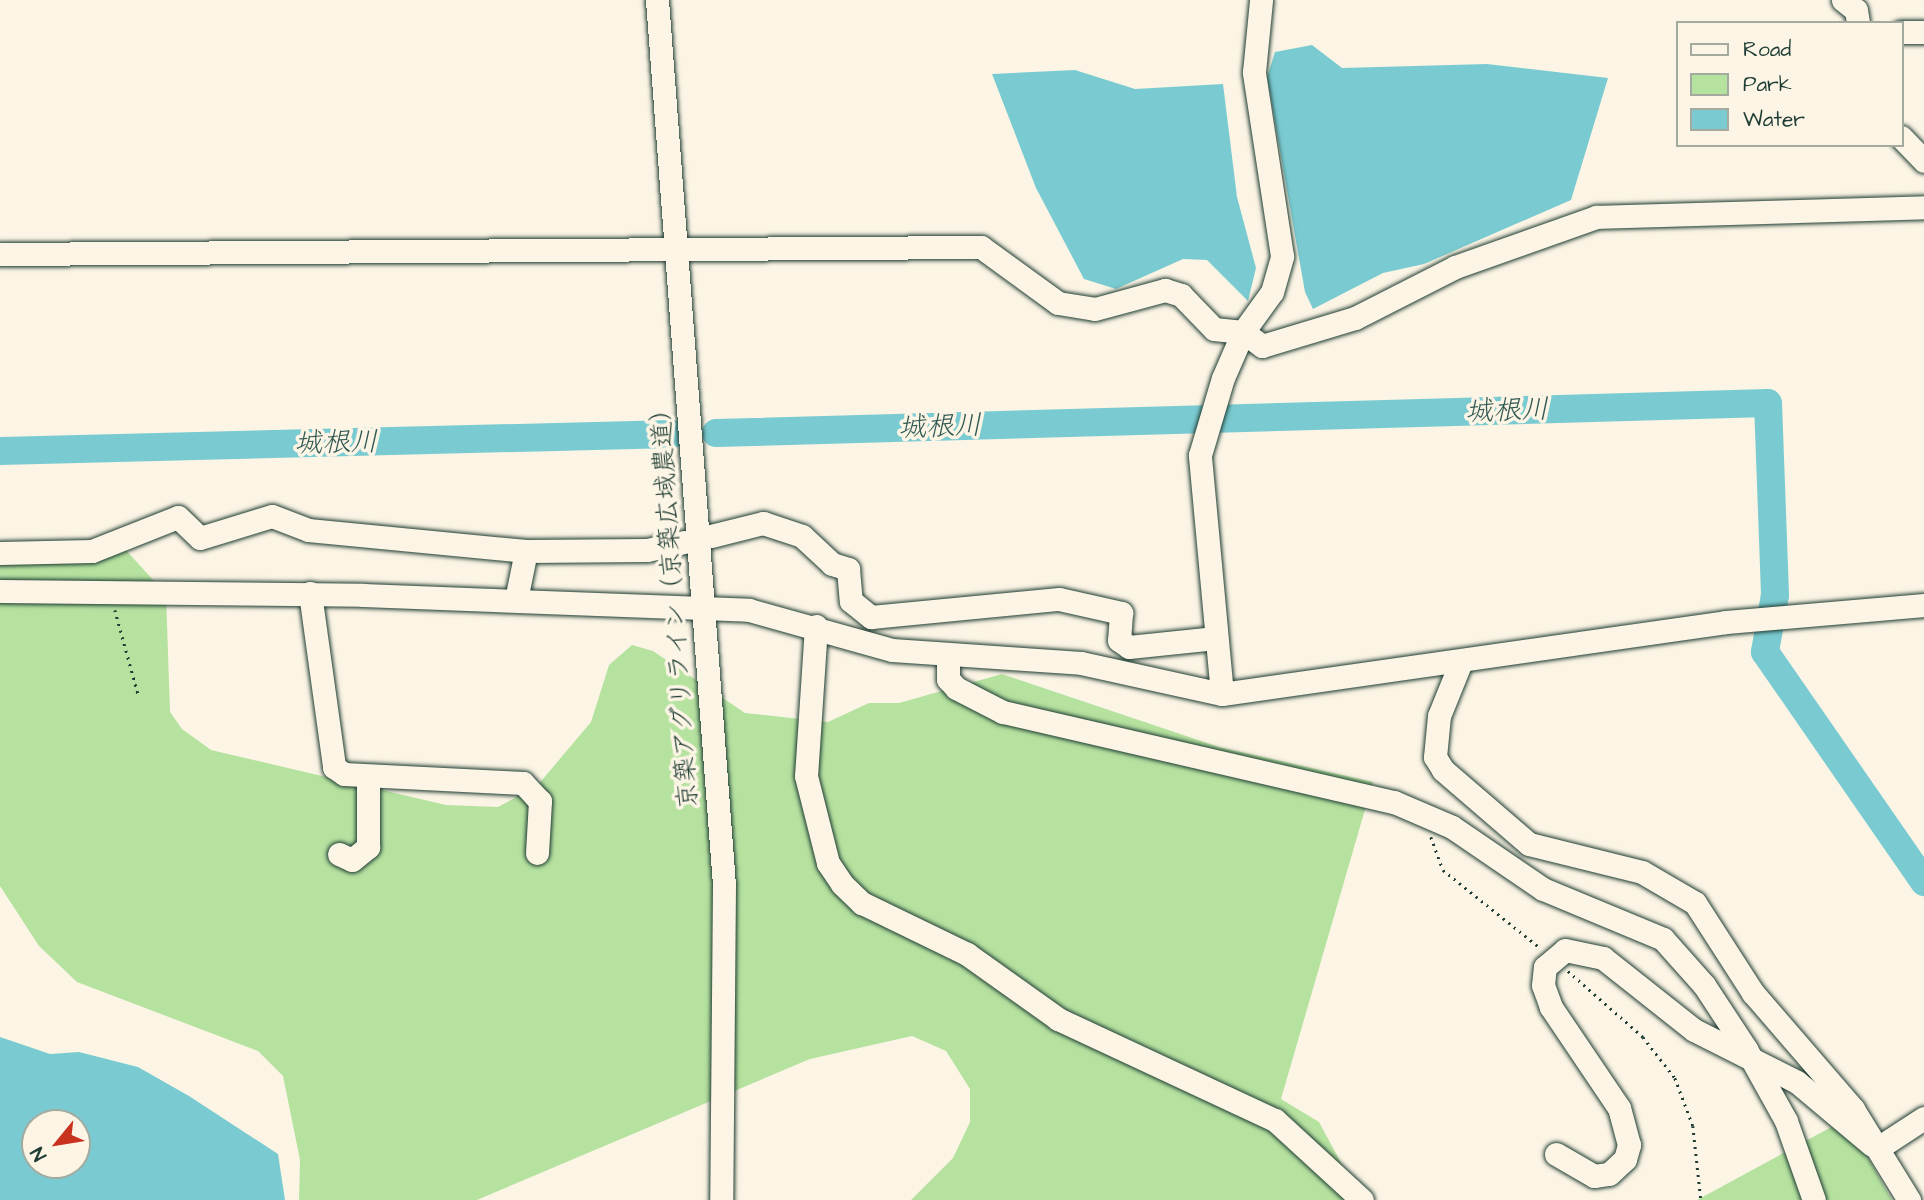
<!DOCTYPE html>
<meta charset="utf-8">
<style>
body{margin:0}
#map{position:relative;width:1924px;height:1200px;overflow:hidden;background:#fcf5e5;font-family:"Architects Daughter","Klee One",sans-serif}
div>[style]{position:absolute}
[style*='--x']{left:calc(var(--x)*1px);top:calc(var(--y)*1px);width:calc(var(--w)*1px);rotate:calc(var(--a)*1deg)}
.green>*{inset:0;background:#b6e2a0}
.water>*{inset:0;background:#7acbd1}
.river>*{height:28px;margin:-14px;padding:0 14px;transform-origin:14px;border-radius:14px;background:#7acbd1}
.path>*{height:2.5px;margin-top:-1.25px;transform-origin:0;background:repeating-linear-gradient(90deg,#1f3d34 0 2px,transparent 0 7px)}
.roads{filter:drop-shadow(0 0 2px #1f3d34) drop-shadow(0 0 2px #1f3d34)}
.minor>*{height:23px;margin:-11.5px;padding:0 11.5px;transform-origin:11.5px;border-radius:11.5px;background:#fcf5e5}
span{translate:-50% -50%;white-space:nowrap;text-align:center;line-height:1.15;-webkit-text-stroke:7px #fcf5e5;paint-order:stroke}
.street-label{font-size:26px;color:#1f3d34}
.water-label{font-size:28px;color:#315953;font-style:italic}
.legend{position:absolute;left:1676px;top:21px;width:228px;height:126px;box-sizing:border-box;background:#fcf5e5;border:2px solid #a4ab9e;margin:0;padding:9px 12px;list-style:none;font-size:21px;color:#1f3d34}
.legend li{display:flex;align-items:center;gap:14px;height:35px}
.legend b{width:35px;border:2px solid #a4ab9e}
.north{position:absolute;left:21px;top:1109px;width:70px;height:70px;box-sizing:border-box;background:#fcf5e5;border:2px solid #a4ab9e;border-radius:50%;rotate:240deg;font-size:19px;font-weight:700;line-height:28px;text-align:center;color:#1f3d34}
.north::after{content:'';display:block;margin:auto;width:24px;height:32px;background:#c8321e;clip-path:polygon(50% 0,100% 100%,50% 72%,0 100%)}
</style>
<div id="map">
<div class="green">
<div style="clip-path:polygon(123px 547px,166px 594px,170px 712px,182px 729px,211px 750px,446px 805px,498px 807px,537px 786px,591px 722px,609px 665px,632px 645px,653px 651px,745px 713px,828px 722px,869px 703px,899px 703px,1002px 674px,1219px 747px,1373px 782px,1281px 1099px,1319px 1122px,1361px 1200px,911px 1200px,953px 1158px,970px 1122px,970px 1089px,946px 1051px,912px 1036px,810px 1059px,477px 1200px,299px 1200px,300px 1160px,283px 1076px,258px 1051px,77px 982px,39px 946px,0 886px,0 552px)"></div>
<div style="clip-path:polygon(1846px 1119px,1892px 1200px,1697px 1200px)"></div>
</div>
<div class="water">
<div style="clip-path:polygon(1312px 45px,1342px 68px,1487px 64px,1608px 78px,1571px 200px,1424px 264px,1383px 273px,1313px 309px,1305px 292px,1267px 77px,1275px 52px)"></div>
<div style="clip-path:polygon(1075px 70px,1135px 89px,1223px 84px,1237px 197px,1256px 268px,1248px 301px,1207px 260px,1183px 259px,1116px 289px,1084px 279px,1036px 188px,992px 74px)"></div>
<div style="clip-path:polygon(evenodd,0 1037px,50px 1054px,79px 1052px,138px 1067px,189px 1096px,278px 1154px,285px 1200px,0 1200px,0 1037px,77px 1123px,77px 1165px,35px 1165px,35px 1123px,77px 1123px)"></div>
</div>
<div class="river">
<div style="--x:716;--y:433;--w:1052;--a:-1.63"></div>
<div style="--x:1768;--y:403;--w:192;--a:87.9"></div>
<div style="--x:1775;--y:595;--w:58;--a:100"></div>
<div style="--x:1765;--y:652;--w:280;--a:55.3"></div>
<div style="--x:0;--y:451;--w:673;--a:-1.45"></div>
</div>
<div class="path">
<div style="--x:115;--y:610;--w:90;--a:74.6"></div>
<div style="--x:1431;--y:837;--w:35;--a:70"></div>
<div style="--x:1443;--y:870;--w:123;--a:38.7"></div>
<div style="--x:1568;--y:971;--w:100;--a:41.3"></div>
<div style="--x:1643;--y:1037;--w:52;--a:52"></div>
<div style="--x:1675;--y:1078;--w:51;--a:69.4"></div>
<div style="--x:1693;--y:1126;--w:74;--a:83.8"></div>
</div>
<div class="roads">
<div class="minor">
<div style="--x:657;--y:0;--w:888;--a:85.67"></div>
<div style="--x:724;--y:885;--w:315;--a:90.5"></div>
<div style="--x:1843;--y:0;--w:16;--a:38"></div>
<div style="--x:1856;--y:10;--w:13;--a:81"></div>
<div style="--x:1901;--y:32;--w:23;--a:0"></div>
<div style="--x:1901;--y:137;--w:33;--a:46"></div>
<div style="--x:0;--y:254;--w:981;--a:-0.41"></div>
<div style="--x:981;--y:247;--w:95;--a:36"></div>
<div style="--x:1058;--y:303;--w:37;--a:9"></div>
<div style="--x:1095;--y:309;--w:73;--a:-15.2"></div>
<div style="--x:1165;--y:290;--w:17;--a:17"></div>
<div style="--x:1181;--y:295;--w:47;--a:45.9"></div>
<div style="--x:1214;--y:329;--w:29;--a:6"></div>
<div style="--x:1243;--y:332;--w:24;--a:36"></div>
<div style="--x:1262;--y:346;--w:97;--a:-16.8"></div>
<div style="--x:1355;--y:318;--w:112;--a:-27"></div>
<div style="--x:1455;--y:267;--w:150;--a:-19.5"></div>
<div style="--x:1596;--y:217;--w:328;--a:-1.7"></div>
<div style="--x:711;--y:536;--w:54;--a:-14"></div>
<div style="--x:763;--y:523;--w:41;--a:18.4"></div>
<div style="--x:802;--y:536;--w:41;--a:43"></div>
<div style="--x:832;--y:564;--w:17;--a:17"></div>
<div style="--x:848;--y:569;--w:32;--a:85"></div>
<div style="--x:851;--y:601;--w:26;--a:39"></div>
<div style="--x:871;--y:617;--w:189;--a:-5.5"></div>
<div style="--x:1059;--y:599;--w:64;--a:12.7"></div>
<div style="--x:1121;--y:613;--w:27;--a:94"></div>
<div style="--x:1119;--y:640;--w:12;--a:35"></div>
<div style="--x:1129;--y:647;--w:87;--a:-5.9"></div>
<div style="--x:0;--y:553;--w:92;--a:-1.2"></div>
<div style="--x:92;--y:551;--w:92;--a:-21.6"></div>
<div style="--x:178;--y:517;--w:30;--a:44"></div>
<div style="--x:200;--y:538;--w:75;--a:-17"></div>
<div style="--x:272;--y:516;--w:39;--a:21"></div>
<div style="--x:308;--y:530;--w:219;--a:5.5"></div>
<div style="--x:0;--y:591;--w:363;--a:0.6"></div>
<div style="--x:363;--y:595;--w:386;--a:2.2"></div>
<div style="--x:749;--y:610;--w:148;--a:15.6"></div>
<div style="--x:892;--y:650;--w:189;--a:3.9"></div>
<div style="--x:1081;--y:663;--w:144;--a:12.4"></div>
<div style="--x:1222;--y:694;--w:509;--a:-8.13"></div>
<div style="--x:1726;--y:622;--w:199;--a:-4.9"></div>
<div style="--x:310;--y:593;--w:176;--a:82.1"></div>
<div style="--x:334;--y:767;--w:12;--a:35"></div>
<div style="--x:344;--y:774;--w:179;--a:2.9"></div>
<div style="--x:523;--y:783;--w:25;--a:47"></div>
<div style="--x:540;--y:801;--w:52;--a:93.3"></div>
<div style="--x:516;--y:600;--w:50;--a:-78.5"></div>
<div style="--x:526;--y:551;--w:121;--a:-0.5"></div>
<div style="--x:647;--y:550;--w:38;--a:-12"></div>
<div style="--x:816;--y:626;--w:150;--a:93.8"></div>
<div style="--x:806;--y:776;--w:90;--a:75.8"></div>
<div style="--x:828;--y:863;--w:25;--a:56"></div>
<div style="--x:842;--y:884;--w:28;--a:44"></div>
<div style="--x:862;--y:903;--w:117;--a:25.9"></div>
<div style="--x:967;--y:954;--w:112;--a:35.5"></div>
<div style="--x:1058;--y:1019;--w:239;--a:25"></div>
<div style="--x:1275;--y:1120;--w:118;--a:42.6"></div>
<div style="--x:948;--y:657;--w:22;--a:90"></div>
<div style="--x:948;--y:679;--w:12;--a:48"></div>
<div style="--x:956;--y:688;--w:53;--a:27.1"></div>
<div style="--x:1003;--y:712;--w:401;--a:13"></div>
<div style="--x:1394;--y:802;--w:63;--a:23.3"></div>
<div style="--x:1452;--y:827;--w:110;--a:34.3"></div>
<div style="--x:1543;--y:889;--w:130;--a:22.6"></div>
<div style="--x:1663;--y:939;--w:62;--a:48.3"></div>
<div style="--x:1704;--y:985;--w:77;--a:56.7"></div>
<div style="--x:1746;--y:1049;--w:82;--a:60.9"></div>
<div style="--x:1786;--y:1121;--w:84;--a:70.5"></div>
<div style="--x:1460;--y:664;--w:56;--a:112"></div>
<div style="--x:1439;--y:716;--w:41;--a:95.6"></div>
<div style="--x:1435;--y:757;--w:15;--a:58"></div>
<div style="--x:1443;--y:770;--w:113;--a:40.7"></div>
<div style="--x:1529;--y:844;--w:116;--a:13.9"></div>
<div style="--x:1642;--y:872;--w:61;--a:30.3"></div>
<div style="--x:1695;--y:903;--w:107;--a:57.2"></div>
<div style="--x:1753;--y:993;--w:153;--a:49.2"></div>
<div style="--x:1853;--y:1109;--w:107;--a:58.4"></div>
<div style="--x:1222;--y:694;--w:240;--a:-95.3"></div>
<div style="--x:1200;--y:455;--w:80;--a:-73.4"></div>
<div style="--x:1223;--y:378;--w:50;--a:-66.5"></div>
<div style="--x:1243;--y:332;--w:49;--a:-54.1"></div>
<div style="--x:1272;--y:292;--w:37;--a:-74"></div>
<div style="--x:1282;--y:256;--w:186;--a:-98.7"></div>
<div style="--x:1254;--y:72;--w:72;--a:-84.4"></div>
<div style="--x:339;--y:854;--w:14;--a:25"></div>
<div style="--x:352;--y:860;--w:21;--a:-39"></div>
<div style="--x:368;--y:847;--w:71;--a:-90"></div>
<div style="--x:1878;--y:1148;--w:55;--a:-33.1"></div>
<div style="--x:1556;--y:1154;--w:44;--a:30.1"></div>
<div style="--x:1594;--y:1176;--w:15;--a:-8"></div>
<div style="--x:1609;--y:1174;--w:22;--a:-43"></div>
<div style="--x:1625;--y:1159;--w:15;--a:-74"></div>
<div style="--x:1629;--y:1145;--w:38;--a:-105"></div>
<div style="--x:1619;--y:1108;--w:122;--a:-124"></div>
<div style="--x:1551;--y:1007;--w:23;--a:-110"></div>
<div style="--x:1543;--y:985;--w:18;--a:-84"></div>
<div style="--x:1545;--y:967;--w:26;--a:-40"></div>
<div style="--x:1565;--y:950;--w:39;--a:12"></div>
<div style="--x:1603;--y:958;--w:116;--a:38.4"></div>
<div style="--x:1694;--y:1030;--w:115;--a:26.8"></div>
<div style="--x:1797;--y:1082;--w:98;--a:40"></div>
</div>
</div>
<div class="street-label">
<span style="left:675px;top:602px;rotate:-94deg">京築アグリライン（京築広域農道）</span>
</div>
<div class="water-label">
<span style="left:1507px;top:411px;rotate:-2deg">城根川</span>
<span style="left:940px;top:427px;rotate:-2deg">城根川</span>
<span style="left:336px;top:443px;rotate:-1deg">城根川</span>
</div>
<ul class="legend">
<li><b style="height:9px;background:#fcf5e5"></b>Road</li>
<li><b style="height:19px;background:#b6e2a0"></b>Park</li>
<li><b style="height:19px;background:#7acbd1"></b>Water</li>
</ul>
<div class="north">N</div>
</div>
